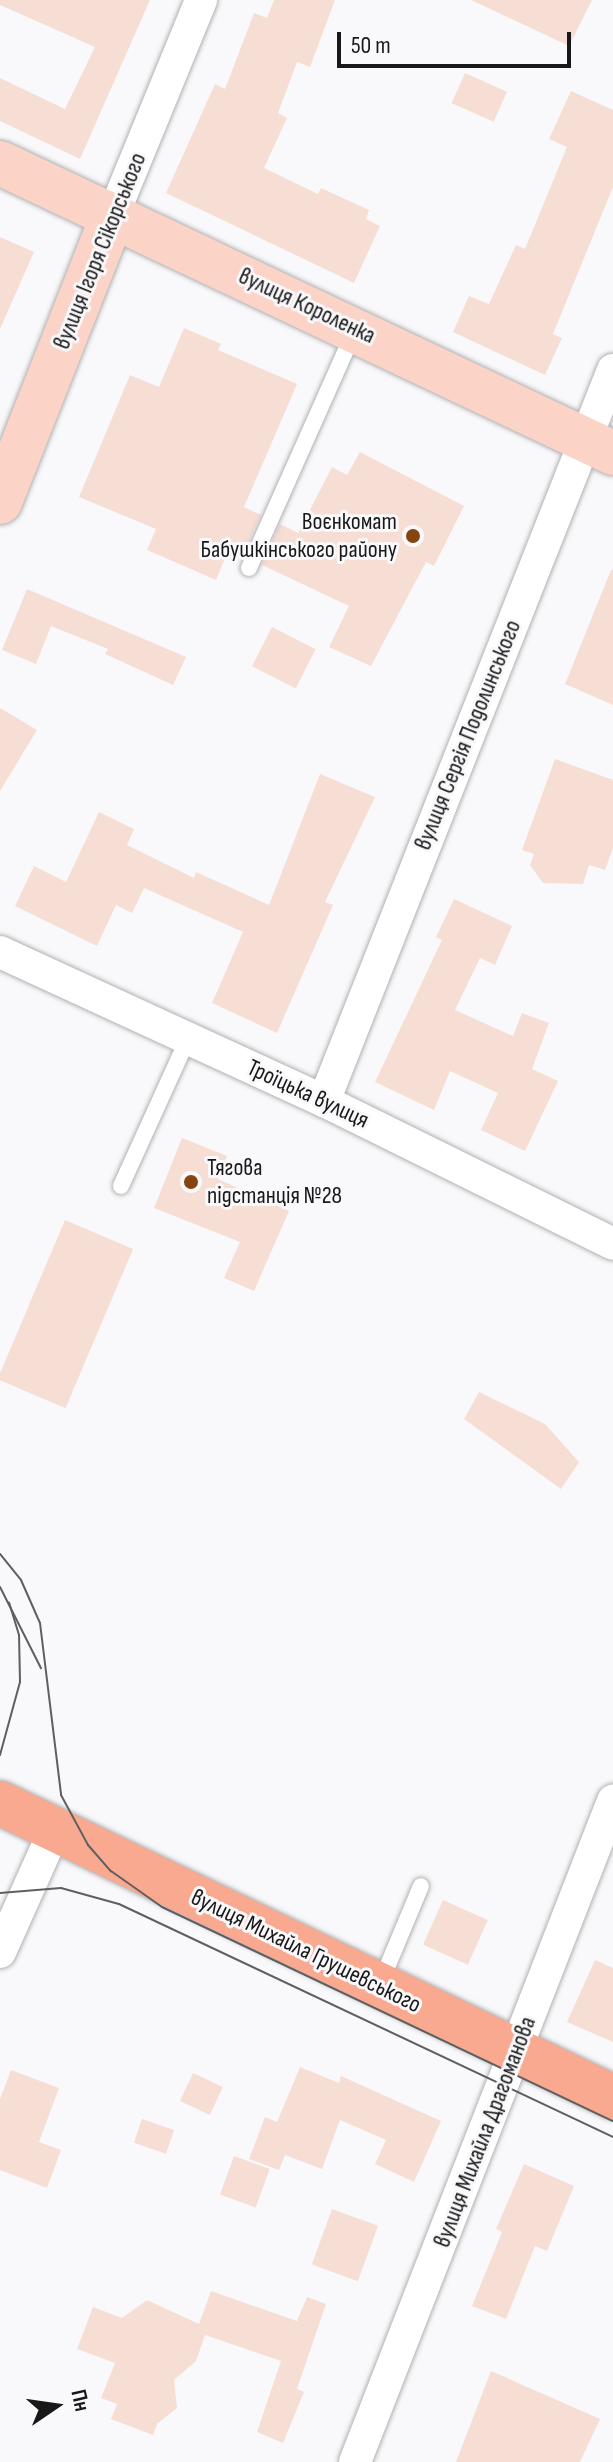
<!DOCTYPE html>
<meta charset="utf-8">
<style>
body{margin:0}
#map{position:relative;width:613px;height:2462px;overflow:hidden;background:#f9f9fb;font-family:"Sofia Sans Condensed",sans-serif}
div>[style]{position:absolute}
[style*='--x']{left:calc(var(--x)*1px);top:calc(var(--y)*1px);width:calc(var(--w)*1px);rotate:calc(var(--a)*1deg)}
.building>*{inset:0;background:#f7ded5;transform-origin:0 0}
.roads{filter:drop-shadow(0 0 2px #b1b1b3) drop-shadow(0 0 2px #b1b1b3)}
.lane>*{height:16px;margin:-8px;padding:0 8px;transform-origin:8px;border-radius:8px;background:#fff}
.street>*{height:32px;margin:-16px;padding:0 16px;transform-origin:16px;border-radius:16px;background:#fff}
.secondary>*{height:44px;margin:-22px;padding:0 22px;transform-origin:22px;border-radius:22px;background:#fbd4c7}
.primary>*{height:44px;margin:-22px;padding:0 22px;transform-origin:22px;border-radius:22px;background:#f8a98f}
.tram>*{height:2px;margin:-1px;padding:0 1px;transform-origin:1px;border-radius:1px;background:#5f5f61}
.dots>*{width:22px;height:22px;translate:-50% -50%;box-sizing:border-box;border:4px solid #f9f9fb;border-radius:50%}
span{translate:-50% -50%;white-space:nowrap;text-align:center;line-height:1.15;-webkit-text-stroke:6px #f9f9fb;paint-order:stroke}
.street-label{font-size:24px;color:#181819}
.poi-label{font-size:24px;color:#181819}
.right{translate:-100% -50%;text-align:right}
.left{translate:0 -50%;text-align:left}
.north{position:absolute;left:16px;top:2366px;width:80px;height:80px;-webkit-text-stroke:6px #f9f9fb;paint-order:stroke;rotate:77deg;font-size:22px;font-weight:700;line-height:32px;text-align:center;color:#181819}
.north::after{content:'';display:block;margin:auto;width:28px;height:36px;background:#181819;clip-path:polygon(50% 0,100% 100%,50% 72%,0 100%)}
.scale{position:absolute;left:337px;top:32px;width:234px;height:36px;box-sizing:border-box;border:4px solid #181819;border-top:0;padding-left:10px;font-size:24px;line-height:28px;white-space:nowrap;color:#181819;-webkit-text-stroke:6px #f9f9fb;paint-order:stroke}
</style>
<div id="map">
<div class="building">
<div style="clip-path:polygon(0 0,150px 0,80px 159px,0 121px,0 78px,65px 109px,95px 47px,0 5px)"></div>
<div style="clip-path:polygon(274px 0,335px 0,310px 67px,297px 62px,278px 113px,287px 118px,264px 168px,318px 194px,321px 188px,369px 210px,366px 219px,380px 226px,354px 283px,166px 193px,215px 84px,225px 89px,254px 13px,267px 18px)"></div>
<div style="clip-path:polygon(471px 0,592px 0,569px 46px)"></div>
<div style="left:465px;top:73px;width:46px;height:33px;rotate:24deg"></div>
<div style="clip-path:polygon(571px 91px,613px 110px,613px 187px,553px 334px,562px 338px,545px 375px,453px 332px,469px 296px,489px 304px,516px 245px,525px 249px,567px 147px,549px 139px)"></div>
<div style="clip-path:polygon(0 237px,34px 252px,0 329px)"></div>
<div style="clip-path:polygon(184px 328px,221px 344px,218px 350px,297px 384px,244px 507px,261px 515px,243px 555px,229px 549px,216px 580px,147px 550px,156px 529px,79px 497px,130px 375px,159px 387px)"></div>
<div style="clip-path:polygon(360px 452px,464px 506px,434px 566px,426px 562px,371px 666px,329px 647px,349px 606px,262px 565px,280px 524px,298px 533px,332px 467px,347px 475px)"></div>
<div style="clip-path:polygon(611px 570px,613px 570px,613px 705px,565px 684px)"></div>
<div style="clip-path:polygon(27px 589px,186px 657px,173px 685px,105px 654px,108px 649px,51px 626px,36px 664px,2px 650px)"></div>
<div style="left:272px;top:627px;width:49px;height:44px;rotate:27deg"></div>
<div style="clip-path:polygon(0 708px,37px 730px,0 791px)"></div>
<div style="clip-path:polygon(555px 759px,613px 780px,613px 848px,605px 870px,589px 865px,583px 884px,543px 883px,530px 865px,534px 854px,522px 850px)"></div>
<div style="clip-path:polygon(320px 774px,375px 797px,325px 902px,333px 905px,277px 1033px,212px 1003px,243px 932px,144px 888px,132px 913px,116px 905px,97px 946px,15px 906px,34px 866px,66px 882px,99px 812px,134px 829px,127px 845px,194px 878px,196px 872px,269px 905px)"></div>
<div style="clip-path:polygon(454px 899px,512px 926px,495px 965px,480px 958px,455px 1010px,513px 1036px,522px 1013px,549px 1023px,532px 1069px,558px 1081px,525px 1151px,481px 1130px,498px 1093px,450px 1071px,434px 1110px,375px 1082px,442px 940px,436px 937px)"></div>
<div style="clip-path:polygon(182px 1138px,227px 1156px,218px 1179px,289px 1211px,254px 1291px,224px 1278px,240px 1242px,154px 1208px)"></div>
<div style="left:65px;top:1220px;width:74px;height:173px;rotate:23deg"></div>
<div style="clip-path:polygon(479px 1392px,545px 1424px,579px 1462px,561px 1489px,464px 1419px)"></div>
<div style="left:443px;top:1900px;width:49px;height:49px;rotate:24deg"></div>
<div style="clip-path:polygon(595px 1960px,613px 1968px,613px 2042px,567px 2022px)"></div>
<div style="clip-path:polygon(300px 2067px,339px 2083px,341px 2076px,441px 2121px,414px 2182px,375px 2164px,386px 2140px,340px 2120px,322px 2169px,285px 2155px,279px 2170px,249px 2159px,265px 2117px,277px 2122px)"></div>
<div style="clip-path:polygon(11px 2070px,59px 2088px,39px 2142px,61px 2150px,47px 2188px,0 2170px,0 2099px)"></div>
<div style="left:193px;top:2073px;width:33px;height:31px;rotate:25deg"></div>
<div style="left:142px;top:2119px;width:34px;height:25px;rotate:19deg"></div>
<div style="left:234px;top:2156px;width:38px;height:41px;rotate:20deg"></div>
<div style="clip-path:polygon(524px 2164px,574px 2186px,547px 2251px,535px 2246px,506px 2319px,472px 2306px,502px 2232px,496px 2229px)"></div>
<div style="left:332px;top:2209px;width:49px;height:59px;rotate:20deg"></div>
<div style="clip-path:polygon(211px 2291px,297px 2321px,307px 2297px,326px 2304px,297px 2389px,304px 2392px,283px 2443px,257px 2432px,281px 2361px,205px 2335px,196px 2361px,174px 2380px,177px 2408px,157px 2424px,153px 2435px,111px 2419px,117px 2404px,101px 2398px,115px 2363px,77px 2349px,93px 2307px,122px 2318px,147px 2300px,199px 2324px)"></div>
<div style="clip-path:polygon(491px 2371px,600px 2419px,580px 2462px,456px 2462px)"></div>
</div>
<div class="roads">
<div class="lane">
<div style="--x:249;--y:568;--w:256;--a:-66"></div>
<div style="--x:121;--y:1186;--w:162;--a:-65.6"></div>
<div style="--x:380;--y:1984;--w:106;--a:-67.3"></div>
</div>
<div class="street">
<div style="--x:113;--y:215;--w:232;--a:-67.7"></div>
<div style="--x:0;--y:952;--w:357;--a:24.7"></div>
<div style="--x:324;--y:1101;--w:322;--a:26.3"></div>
<div style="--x:324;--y:1101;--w:786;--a:-68.43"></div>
<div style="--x:0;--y:1952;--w:135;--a:-65.9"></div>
<div style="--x:355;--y:2462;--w:710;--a:-68.68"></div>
</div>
<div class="secondary">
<div style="--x:0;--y:163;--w:678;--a:25.32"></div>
<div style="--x:0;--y:502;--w:308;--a:-68.5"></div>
</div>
<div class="primary">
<div style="--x:0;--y:1803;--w:680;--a:25.62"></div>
</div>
</div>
<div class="tram">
<div style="--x:0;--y:1554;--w:33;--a:51"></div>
<div style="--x:21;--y:1580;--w:47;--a:66.2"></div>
<div style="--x:40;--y:1623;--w:173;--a:83"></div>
<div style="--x:61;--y:1795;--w:57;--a:61.6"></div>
<div style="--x:88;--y:1845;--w:35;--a:49"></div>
<div style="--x:111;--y:1871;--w:62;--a:35.2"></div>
<div style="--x:162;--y:1907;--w:499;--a:25.4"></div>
<div style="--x:0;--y:1587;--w:91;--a:63.2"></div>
<div style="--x:0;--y:1755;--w:76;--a:-74.7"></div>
<div style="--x:20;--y:1682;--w:47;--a:-91.2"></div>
<div style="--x:19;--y:1635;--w:34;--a:-107"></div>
<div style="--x:0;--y:1893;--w:61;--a:-4.7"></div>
<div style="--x:61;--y:1888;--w:60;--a:15.4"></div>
<div style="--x:119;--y:1904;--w:546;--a:25.25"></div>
</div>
<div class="dots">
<div style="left:413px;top:536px;background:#864411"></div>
<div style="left:191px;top:1182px;background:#864411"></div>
</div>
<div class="street-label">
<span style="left:100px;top:251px;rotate:-68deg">вулиця Ігоря Сікорського</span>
<span style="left:307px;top:306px;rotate:25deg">вулиця Короленка</span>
<span style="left:468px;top:735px;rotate:-68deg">вулиця Сергія Подолинського</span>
<span style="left:308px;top:1094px;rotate:25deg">Троїцька вулиця</span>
<span style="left:306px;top:1951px;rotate:26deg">вулиця Михайла Грушевського</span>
<span style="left:485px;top:2132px;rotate:-69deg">вулиця Михайла Драгоманова</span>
</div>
<div class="poi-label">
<span class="right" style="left:397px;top:536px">Воєнкомат<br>Бабушкінського району</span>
<span class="left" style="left:207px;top:1182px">Тягова<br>пiдстанцiя №28</span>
</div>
<div class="north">Пн</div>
<div class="scale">50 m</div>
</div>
